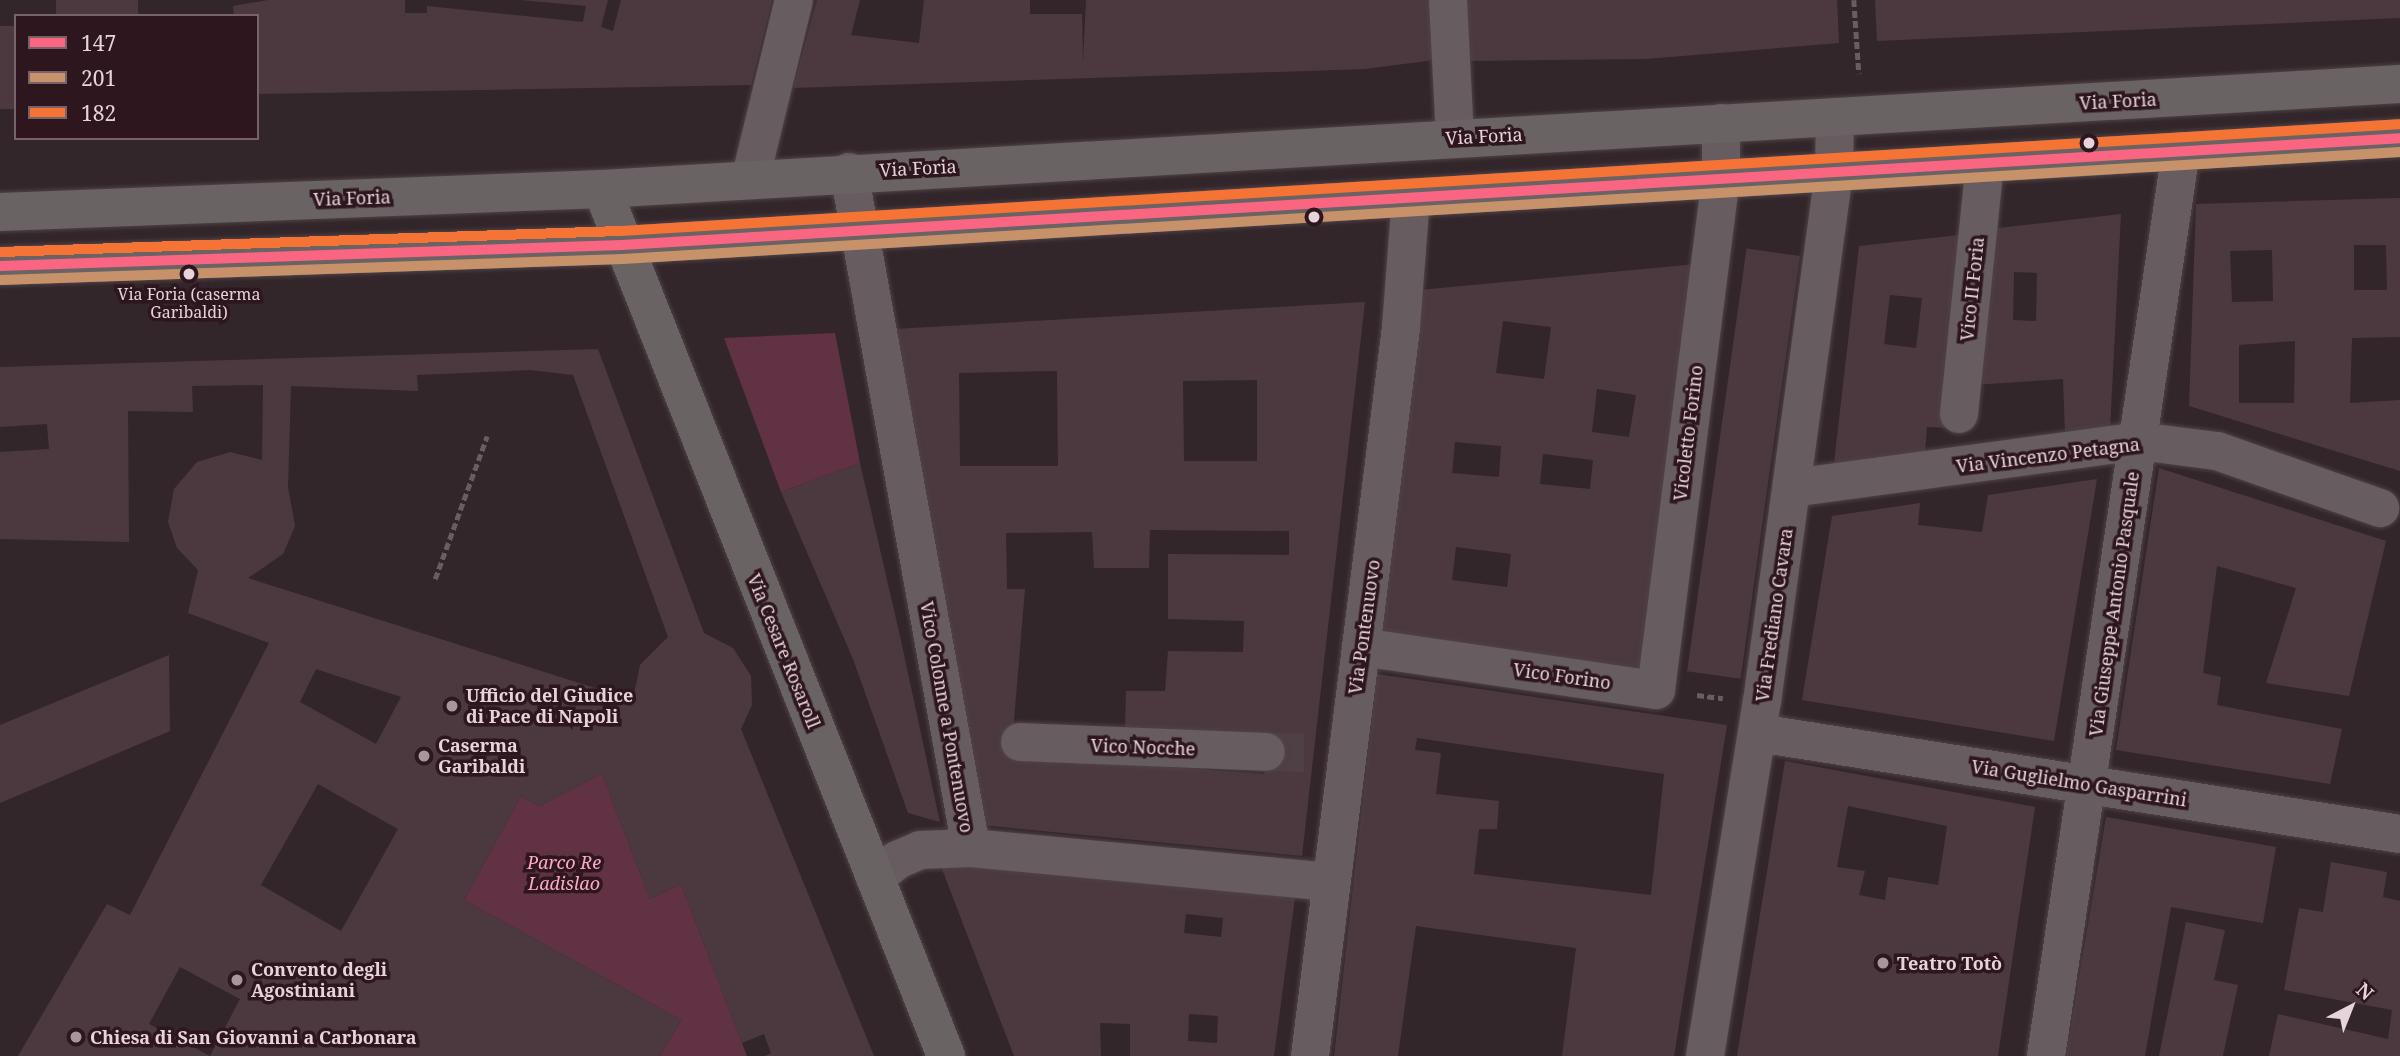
<!DOCTYPE html>
<meta charset="utf-8">
<style>
body{margin:0}
#map{position:relative;width:2400px;height:1056px;overflow:hidden;background:#33262a;font-family:"Noto Serif",serif}
div>[style]{position:absolute}
[style*='--x']{left:calc(var(--x)*1px);top:calc(var(--y)*1px);width:calc(var(--w)*1px);rotate:calc(var(--a)*1deg)}
.green>*{inset:0;background:#603243}
.building>*{inset:0;background:#4c3940;transform-origin:0 0}
.minor-tunnel>*{height:38px;margin-top:-19px;transform-origin:0;background:repeating-linear-gradient(90deg,#4e4044 0 38px,transparent 0 57px)}
.path>*{height:4.5px;margin-top:-2.25px;transform-origin:0;background:repeating-linear-gradient(90deg,#685d61 0 7px,transparent 0 10.5px)}
.roads{filter:drop-shadow(0 0 2px #4f4247) drop-shadow(0 0 2px #4f4247)}
.minor>*{height:38px;margin:-19px;padding:0 19px;transform-origin:19px;border-radius:19px;background:#675c60}
.major>*{height:38px;margin:-19px;padding:0 19px;transform-origin:19px;border-radius:19px;background:#6a6363}
.bus-1>*{height:10px;margin:-5px;padding:0 5px;transform-origin:5px;border-radius:5px;background:#fa6682}
.bus-2>*{height:10px;margin:-5px;padding:0 5px;transform-origin:5px;border-radius:5px;background:#c7916a}
.bus-3>*{height:10px;margin:-5px;padding:0 5px;transform-origin:5px;border-radius:5px;background:#f57335}
.dots>*{width:19px;height:19px;translate:-50% -50%;box-sizing:border-box;border:4px solid #2e161f;border-radius:50%}
span{translate:-50% -50%;white-space:nowrap;text-align:center;line-height:1.15;-webkit-text-stroke:7px #2e161f;paint-order:stroke}
.bus-label{font-size:16px;color:#e6d4da}
.street-label{font-size:18px;color:#e6d4da}
.poi-label{font-size:18px;color:#e6d4da;font-weight:700}
.left{translate:0 -50%;text-align:left}
.park-label{font-size:18px;color:#fea9c6;font-style:italic}
.legend{position:absolute;left:14px;top:14px;width:245px;height:126px;box-sizing:border-box;background:#2e161f;border:2px solid #78626a;margin:0;padding:9px 12px;list-style:none;font-size:21px;color:#e6d4da}
.legend li{display:flex;align-items:center;gap:14px;height:35px}
.legend b{width:35px;border:2px solid #78626a}
.north{position:absolute;left:2316px;top:972px;width:70px;height:70px;-webkit-text-stroke:5px #2e161f;paint-order:stroke;rotate:42deg;font-size:19px;font-weight:700;line-height:28px;text-align:center;color:#e6d4da}
.north::after{content:'';display:block;margin:auto;width:24px;height:32px;background:#e6d4da;clip-path:polygon(50% 0,100% 100%,50% 72%,0 100%)}
</style>
<div id="map">
<div class="green">
<div style="clip-path:polygon(835px 333px,860px 463px,781px 492px,724px 338px)"></div>
<div style="clip-path:polygon(602px 774px,650px 899px,681px 884px,747px 1056px,660px 1056px,681px 1020px,464px 900px,521px 796px,539px 806px)"></div>
</div>
<div class="building">
<div style="left:56px;top:0;width:82px;height:16px"></div>
<div style="clip-path:polygon(268px 0,405px 0,405px 13px,427px 13px,427px 6px,583px 22px,586px 6px,520px 0,608px 0,601px 27px,613px 31px,621px 0,772px 0,751px 85px,257px 94px,257px 16px,234px 16px,233px 6px)"></div>
<div style="clip-path:polygon(817px 0,860px 0,851px 35px,919px 43px,924px 0,1030px 0,1030px 14px,1082px 14px,1083px 62px,1086px 0,1437px 0,1442px 59px,1365px 69px,793px 88px)"></div>
<div style="clip-path:polygon(1465px 0,1837px 0,1839px 43px,1646px 59px,1468px 61px)"></div>
<div style="clip-path:polygon(1875px 0,2400px 0,2400px 18px,1877px 41px)"></div>
<div style="left:0;top:26px;width:16px;height:83px"></div>
<div style="clip-path:polygon(evenodd,2400px 198px,2400px 337px,2352px 338px,2350px 403px,2400px 400px,2400px 471px,2189px 406px,2196px 204px,2400px 198px,2354px 245px,2386px 245px,2387px 290px,2354px 290px,2354px 245px,2400px 198px,2272px 250px,2273px 301px,2232px 302px,2230px 251px,2272px 250px,2400px 198px,2295px 341px,2294px 403px,2239px 403px,2239px 345px,2295px 341px)"></div>
<div style="clip-path:polygon(evenodd,2121px 214px,2110px 430px,2065px 434px,2063px 379px,1972px 385px,1990px 229px,2121px 214px,2014px 272px,2037px 273px,2036px 321px,2013px 320px,2014px 272px)"></div>
<div style="clip-path:polygon(evenodd,1969px 234px,1949px 428px,1927px 427px,1925px 453px,1834px 463px,1859px 246px,1969px 234px,1890px 295px,1922px 298px,1916px 348px,1884px 344px,1890px 295px)"></div>
<div style="left:1800px;top:256px;width:427px;height:54px;rotate:98deg"></div>
<div style="clip-path:polygon(evenodd,1697px 264px,1644px 668px,1380px 634px,1419px 290px,1697px 264px,1503px 321px,1551px 327px,1544px 379px,1496px 373px,1503px 321px,1697px 264px,1597px 389px,1636px 395px,1629px 437px,1592px 432px,1597px 389px,1697px 264px,1455px 442px,1501px 446px,1499px 477px,1452px 473px,1455px 442px,1697px 264px,1543px 454px,1593px 460px,1590px 489px,1540px 484px,1543px 454px,1697px 264px,1456px 547px,1511px 554px,1507px 587px,1452px 580px,1456px 547px)"></div>
<div style="clip-path:polygon(evenodd,1365px 302px,1302px 856px,981px 825px,894px 329px,1365px 302px,1057px 371px,1058px 466px,960px 466px,959px 373px,1057px 371px,1365px 302px,1257px 380px,1257px 461px,1184px 461px,1183px 381px,1257px 380px,1365px 302px,1150px 530px,1289px 531px,1289px 555px,1168px 554px,1168px 619px,1244px 621px,1243px 652px,1168px 651px,1165px 691px,1126px 691px,1125px 728px,1266px 752px,1264px 774px,1011px 756px,1025px 589px,1007px 589px,1006px 533px,1092px 532px,1094px 568px,1149px 568px,1150px 530px)"></div>
<div style="clip-path:polygon(evenodd,598px 349px,704px 633px,733px 648px,751px 676px,752px 705px,741px 729px,874px 1056px,765px 1056px,771px 1053px,764px 1034px,742px 1043px,681px 884px,650px 899px,602px 774px,539px 806px,521px 796px,464px 900px,681px 1020px,660px 1056px,210px 1056px,240px 999px,180px 967px,149px 1024px,210px 1056px,18px 1056px,107px 904px,130px 915px,269px 643px,188px 613px,198px 570px,177px 548px,168px 522px,174px 489px,197px 462px,230px 452px,262px 460px,263px 385px,192px 386px,193px 412px,128px 411px,129px 542px,0 539px,0 452px,49px 449px,47px 424px,0 427px,0 367px,598px 349px,530px 370px,573px 375px,668px 637px,640px 665px,633px 700px,248px 578px,283px 554px,295px 526px,288px 487px,291px 386px,418px 391px,417px 375px,530px 370px,598px 349px,316px 669px,401px 697px,376px 744px,300px 702px,316px 669px,598px 349px,318px 784px,398px 829px,341px 931px,261px 885px,318px 784px)"></div>
<div style="clip-path:polygon(860px 463px,900px 636px,940px 822px,908px 813px,853px 659px,781px 492px)"></div>
<div style="clip-path:polygon(2159px 468px,2386px 541px,2349px 696px,2266px 683px,2296px 588px,2217px 566px,2203px 673px,2221px 677px,2217px 705px,2342px 729px,2330px 784px,2116px 750px)"></div>
<div style="clip-path:polygon(2097px 479px,2054px 741px,1802px 700px,1832px 516px,1920px 503px,1918px 525px,1982px 532px,1988px 495px)"></div>
<div style="clip-path:polygon(169px 655px,170px 731px,0 803px,0 725px)"></div>
<div style="clip-path:polygon(evenodd,1377px 674px,1727px 725px,1674px 1056px,1562px 1056px,1576px 948px,1416px 926px,1398px 1056px,1334px 1056px,1377px 674px,1417px 738px,1664px 774px,1651px 895px,1474px 874px,1479px 829px,1497px 829px,1499px 801px,1436px 794px,1441px 753px,1415px 750px,1417px 738px)"></div>
<div style="clip-path:polygon(evenodd,1785px 761px,2035px 807px,1998px 1056px,1737px 1056px,1785px 761px,1848px 806px,1947px 826px,1938px 885px,1888px 877px,1885px 900px,1859px 895px,1865px 871px,1837px 867px,1848px 806px)"></div>
<div style="clip-path:polygon(2106px 817px,2276px 847px,2263px 923px,2171px 907px,2145px 1056px,2066px 1056px)"></div>
<div style="clip-path:polygon(2331px 862px,2387px 872px,2383px 897px,2400px 901px,2400px 1056px,2269px 1056px,2278px 1014px,2388px 1039px,2392px 1010px,2284px 990px,2299px 908px,2323px 912px)"></div>
<div style="clip-path:polygon(evenodd,940px 864px,1296px 890px,1274px 1056px,1130px 1056px,1130px 1024px,1100px 1023px,1101px 1056px,1014px 1056px,940px 864px,1186px 914px,1223px 918px,1221px 937px,1184px 933px,1186px 914px,940px 864px,1189px 1014px,1218px 1016px,1217px 1043px,1188px 1041px,1189px 1014px)"></div>
<div style="clip-path:polygon(2186px 922px,2225px 930px,2214px 980px,2238px 985px,2223px 1056px,2159px 1056px)"></div>
</div>
<div class="minor-tunnel">
<div style="--x:1266;--y:752;--w:47;--a:1.2"></div>
</div>
<div class="path">
<div style="--x:1854;--y:0;--w:74;--a:86.1"></div>
<div style="--x:435;--y:579;--w:152;--a:-70"></div>
<div style="--x:1697;--y:695;--w:26;--a:7"></div>
</div>
<div class="roads">
<div class="minor">
<div style="--x:1448;--y:0;--w:137;--a:87.1"></div>
<div style="--x:849;--y:172;--w:687;--a:79.77"></div>
<div style="--x:971;--y:848;--w:361;--a:5.4"></div>
<div style="--x:750;--y:180;--w:185;--a:-76.3"></div>
<div style="--x:1959;--y:414;--w:252;--a:-84.1"></div>
<div style="--x:1792;--y:488;--w:349;--a:-7.7"></div>
<div style="--x:2138;--y:441;--w:80;--a:7.2"></div>
<div style="--x:2217;--y:451;--w:173;--a:19.3"></div>
<div style="--x:1361;--y:647;--w:298;--a:8.3"></div>
<div style="--x:1656;--y:690;--w:517;--a:-82.78"></div>
<div style="--x:1721;--y:177;--w:54;--a:-90"></div>
<div style="--x:1758;--y:733;--w:650;--a:8.94"></div>
<div style="--x:1020;--y:742;--w:246;--a:2.3"></div>
<div style="--x:875;--y:878;--w:28;--a:-39"></div>
<div style="--x:897;--y:860;--w:25;--a:-23"></div>
<div style="--x:920;--y:850;--w:51;--a:-2.2"></div>
<div style="--x:1310;--y:1056;--w:735;--a:-82.88"></div>
<div style="--x:1401;--y:327;--w:129;--a:-85.6"></div>
<div style="--x:1705;--y:1056;--w:359;--a:-80.9"></div>
<div style="--x:1762;--y:702;--w:535;--a:-82.26"></div>
<div style="--x:1834;--y:172;--w:55;--a:-89"></div>
<div style="--x:2046;--y:1056;--w:915;--a:-81.52"></div>
</div>
<div class="major">
<div style="--x:602;--y:189;--w:933;--a:68.36"></div>
<div style="--x:0;--y:212;--w:602;--a:-2.19"></div>
<div style="--x:602;--y:189;--w:1801;--a:-3.34"></div>
<div style="--x:0;--y:266;--w:622;--a:-1.93"></div>
<div style="--x:622;--y:245;--w:1781;--a:-3.44"></div>
</div>
</div>
<div class="bus-1">
<div style="--x:0;--y:266;--w:622;--a:-1.93"></div>
<div style="--x:622;--y:245;--w:1781;--a:-3.44"></div>
</div>
<div class="bus-2">
<div style="--x:0;--y:280;--w:623;--a:-1.93"></div>
<div style="--x:623;--y:259;--w:1780;--a:-3.45"></div>
</div>
<div class="bus-3">
<div style="--x:0;--y:252;--w:621;--a:-1.94"></div>
<div style="--x:621;--y:231;--w:1781;--a:-3.44"></div>
</div>
<div class="dots">
<div style="left:2089px;top:143px;background:#e6d4da"></div>
<div style="left:1314px;top:217px;background:#e6d4da"></div>
<div style="left:189px;top:274px;background:#e6d4da"></div>
<div style="left:452px;top:706px;background:#a7979c"></div>
<div style="left:424px;top:756px;background:#a7979c"></div>
<div style="left:1883px;top:963px;background:#a7979c"></div>
<div style="left:237px;top:980px;background:#a7979c"></div>
<div style="left:76px;top:1037px;background:#a7979c"></div>
</div>
<div class="bus-label">
<span style="left:189px;top:303px">Via Foria (caserma<br>Garibaldi)</span>
</div>
<div class="street-label">
<span style="left:2118px;top:101px;rotate:-3deg">Via Foria</span>
<span style="left:1484px;top:136px;rotate:-3deg">Via Foria</span>
<span style="left:918px;top:168px;rotate:-3deg">Via Foria</span>
<span style="left:352px;top:198px;rotate:-2deg">Via Foria</span>
<span style="left:1972px;top:289px;rotate:-84deg">Vico II Foria</span>
<span style="left:1688px;top:433px;rotate:-83deg">Vicoletto Forino</span>
<span style="left:2048px;top:455px;rotate:-7deg">Via Vincenzo Petagna</span>
<span style="left:2114px;top:604px;rotate:-82deg">Via Giuseppe Antonio Pasquale</span>
<span style="left:1774px;top:615px;rotate:-82deg">Via Frediano Cavara</span>
<span style="left:1364px;top:627px;rotate:-82deg">Via Pontenuovo</span>
<span style="left:784px;top:651px;rotate:68deg">Via Cesare Rosaroll</span>
<span style="left:1562px;top:676px;rotate:8deg">Vico Forino</span>
<span style="left:947px;top:717px;rotate:80deg">Vico Colonne a Pontenuovo</span>
<span style="left:1143px;top:747px;rotate:2deg">Vico Nocche</span>
<span style="left:2079px;top:783px;rotate:9deg">Via Guglielmo Gasparrini</span>
</div>
<div class="poi-label">
<span class="left" style="left:466px;top:706px">Ufficio del Giudice<br>di Pace di Napoli</span>
<span class="left" style="left:438px;top:756px">Caserma<br>Garibaldi</span>
<span class="left" style="left:1897px;top:963px">Teatro Totò</span>
<span class="left" style="left:251px;top:980px">Convento degli<br>Agostiniani</span>
<span class="left" style="left:90px;top:1037px">Chiesa di San Giovanni a Carbonara</span>
</div>
<div class="park-label">
<span style="left:564px;top:873px">Parco Re<br>Ladislao</span>
</div>
<ul class="legend">
<li><b style="height:9px;background:#fa6682"></b>147</li>
<li><b style="height:9px;background:#c7916a"></b>201</li>
<li><b style="height:9px;background:#f57335"></b>182</li>
</ul>
<div class="north">N</div>
</div>
